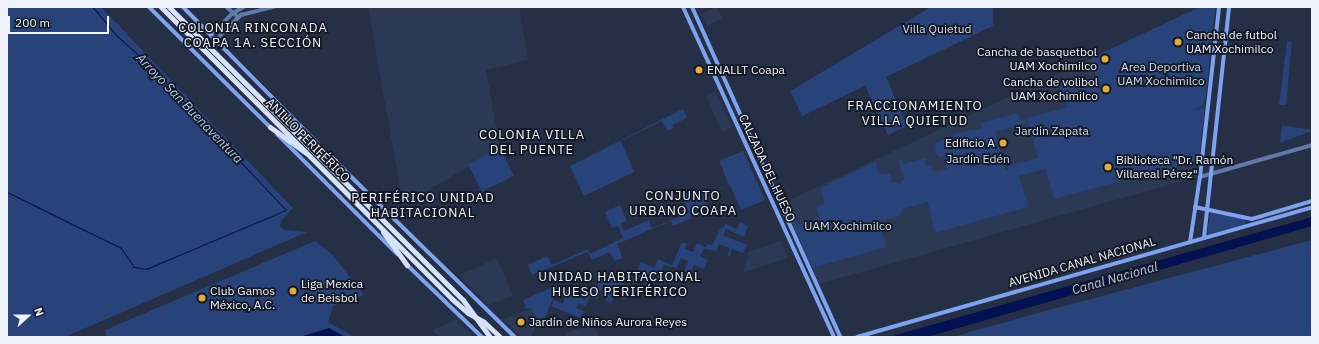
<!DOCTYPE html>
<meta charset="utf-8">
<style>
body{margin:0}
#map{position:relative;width:1319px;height:344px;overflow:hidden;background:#252f45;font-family:"IBM Plex Sans",sans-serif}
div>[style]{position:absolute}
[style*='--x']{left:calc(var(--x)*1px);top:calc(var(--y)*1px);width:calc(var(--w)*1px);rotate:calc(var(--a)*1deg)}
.built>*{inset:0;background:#2b3955;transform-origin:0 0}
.green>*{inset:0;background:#28427a;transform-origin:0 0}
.water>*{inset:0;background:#011152}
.stream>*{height:1px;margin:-0.5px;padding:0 0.5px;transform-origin:0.5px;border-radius:0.5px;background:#011152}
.tertiary>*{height:3.5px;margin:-1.75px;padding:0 1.75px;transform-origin:1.75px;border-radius:1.75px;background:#617aaa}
.secondary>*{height:4px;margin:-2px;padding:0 2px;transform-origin:2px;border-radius:2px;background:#7da2f0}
.motorway>*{height:5px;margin:-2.5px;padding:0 2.5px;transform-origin:2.5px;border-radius:2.5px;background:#d6e2fa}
.motorway-bridge>*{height:5px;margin:-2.5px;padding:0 2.5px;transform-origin:2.5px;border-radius:2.5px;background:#d6e2fa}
.dots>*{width:11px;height:11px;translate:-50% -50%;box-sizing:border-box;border:2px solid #131822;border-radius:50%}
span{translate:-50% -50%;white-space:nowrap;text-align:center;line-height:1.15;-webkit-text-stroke:3.5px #131822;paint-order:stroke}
.park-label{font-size:12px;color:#d2ddf1}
.poi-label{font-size:12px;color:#eff4fc}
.left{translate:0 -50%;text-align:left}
.right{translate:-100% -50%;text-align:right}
.street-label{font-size:12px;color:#eff4fc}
.neighbourhood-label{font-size:13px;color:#eff4fc;letter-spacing:1px}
.water-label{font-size:13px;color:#b1c5ed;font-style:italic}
.frame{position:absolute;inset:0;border:8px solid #eff4fc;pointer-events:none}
.north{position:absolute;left:8px;top:296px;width:40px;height:40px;-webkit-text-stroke:3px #131822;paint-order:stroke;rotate:69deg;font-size:11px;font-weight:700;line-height:16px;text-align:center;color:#eff4fc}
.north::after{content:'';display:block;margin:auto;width:14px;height:18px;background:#eff4fc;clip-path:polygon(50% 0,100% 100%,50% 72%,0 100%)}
.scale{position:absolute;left:8px;top:16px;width:101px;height:18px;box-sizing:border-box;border:2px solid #eff4fc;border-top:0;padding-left:5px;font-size:12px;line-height:14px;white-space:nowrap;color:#eff4fc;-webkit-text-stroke:3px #131822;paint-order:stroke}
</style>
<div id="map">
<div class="built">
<div style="clip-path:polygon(368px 7px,519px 7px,528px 60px,486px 70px,500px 148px,403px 205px)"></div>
<div style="clip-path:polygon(717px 7px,722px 18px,707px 27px,701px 14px)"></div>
<div style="clip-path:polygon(1200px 7px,1215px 7px,1197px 177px,819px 284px,783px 203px)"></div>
<div style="left:716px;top:91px;width:40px;height:11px;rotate:67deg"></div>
<div style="clip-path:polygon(781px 241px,788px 258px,743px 273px,749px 252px)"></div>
<div style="clip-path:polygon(497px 258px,513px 296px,489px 305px,459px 275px)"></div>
<div style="clip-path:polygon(531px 309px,537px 324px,531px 337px,521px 337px,503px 319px)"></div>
<div style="clip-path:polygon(456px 320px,474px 337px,439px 337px,432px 330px)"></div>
<div style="clip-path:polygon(594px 323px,599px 337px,567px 337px,566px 333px)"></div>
</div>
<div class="green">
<div style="clip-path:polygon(7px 7px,101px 7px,293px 208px,281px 221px,280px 227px,285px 230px,307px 232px,65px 337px,7px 337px)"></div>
<div style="clip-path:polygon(931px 7px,993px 7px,993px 26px,886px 77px,907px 126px,888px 135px,865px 86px,802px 116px,790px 91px)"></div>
<div style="clip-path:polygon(1200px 7px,1215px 7px,1206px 96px,1202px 105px,1195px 111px,1205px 108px,1199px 160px,1054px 199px,1045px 169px,1019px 176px,1028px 207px,935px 233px,928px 202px,902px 209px,899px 216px,879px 222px,886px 247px,812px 268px,789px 215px,794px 213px,798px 225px,819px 217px,816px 206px,825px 204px,820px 188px,875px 162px,879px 174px,890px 174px,892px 183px,897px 182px,900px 185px,901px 181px,905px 180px,898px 161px,903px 159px,904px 164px,925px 158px,926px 166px,933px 165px,931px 169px,935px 172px,947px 169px,944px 156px,939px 157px,936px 153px,935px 143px,953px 136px,952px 134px,982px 128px,981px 123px,1018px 113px,1020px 120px,1025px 119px,1027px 123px,995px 132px,1006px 170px,1009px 169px,1008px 166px,1038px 158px,1027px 118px,1068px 107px,1060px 86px,1096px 77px,1098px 84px,1091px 58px)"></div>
<div style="clip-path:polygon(1287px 41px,1292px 42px,1286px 105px,1279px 105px)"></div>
<div style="clip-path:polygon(683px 109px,687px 118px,672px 125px,674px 128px,667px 131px,662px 121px,621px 141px,634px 172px,584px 196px,570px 166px)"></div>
<div style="clip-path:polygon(1282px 125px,1312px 130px,1312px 131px,1280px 143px)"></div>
<div style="left:500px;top:148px;width:31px;height:36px;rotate:63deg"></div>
<div style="clip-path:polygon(743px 151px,765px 200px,741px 210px,730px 185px,705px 196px,708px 206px,690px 213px,692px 218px,673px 226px,671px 221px,617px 244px,623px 258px,614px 261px,610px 252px,592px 260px,588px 252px,532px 275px,528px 265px,547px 256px,552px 265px,588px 249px,590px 254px,623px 238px,618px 226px,612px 228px,605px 212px,620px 205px,627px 221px,621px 224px,624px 231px,649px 220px,652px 228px,689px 213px,682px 196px,701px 188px,704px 195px,729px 185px,719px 161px)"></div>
<div style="clip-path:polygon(1210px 213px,1244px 219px,1246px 224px,1207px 235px)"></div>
<div style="clip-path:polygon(740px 222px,748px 226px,744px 237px,726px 229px,723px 235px,747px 245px,743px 253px,732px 249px,729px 257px,727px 256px,730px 248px,719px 244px,716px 251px,704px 249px,700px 256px,708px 260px,704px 269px,694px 265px,690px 273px,684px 271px,688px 261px,681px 258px,677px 268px,664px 265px,661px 273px,668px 277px,665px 283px,654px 278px,650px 288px,644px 286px,648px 276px,641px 273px,637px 282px,625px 280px,621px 288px,629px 292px,625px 300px,615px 295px,611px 303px,605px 300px,609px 291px,602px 288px,597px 299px,590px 297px,585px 306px,579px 303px,576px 308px,584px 311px,580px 318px,551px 306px,554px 300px,563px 304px,565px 297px,555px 293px,542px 325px,538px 324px,531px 308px,526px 309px,523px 300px,558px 285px,585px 300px,588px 293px,593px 295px,601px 276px,615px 282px,619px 273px,634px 279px,641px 262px,654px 268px,658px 259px,672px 265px,682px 242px,687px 244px,685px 249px,693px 252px,697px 243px,706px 247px,708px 244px,712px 246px,721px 227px,723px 228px,725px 224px,737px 229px)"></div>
<div style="clip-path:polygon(1312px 240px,1312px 337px,952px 337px,1023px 317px)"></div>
<div style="clip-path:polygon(315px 241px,332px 254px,364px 295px,333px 306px,328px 322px,354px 337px,107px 337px,105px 330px)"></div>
</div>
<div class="water">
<div style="clip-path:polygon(1312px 217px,1312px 226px,927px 337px,889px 337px)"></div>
<div style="clip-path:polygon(329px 328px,345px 337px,300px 337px)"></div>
</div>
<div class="stream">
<div style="--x:7;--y:192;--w:127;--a:26.2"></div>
<div style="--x:121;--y:248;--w:23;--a:56"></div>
<div style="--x:134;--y:267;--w:12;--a:9"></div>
<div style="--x:146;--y:269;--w:152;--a:-22.9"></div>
<div style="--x:286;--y:210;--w:205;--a:-133.4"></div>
<div style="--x:145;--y:61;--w:38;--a:-138"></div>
<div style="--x:117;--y:36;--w:38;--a:-130"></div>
</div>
<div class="tertiary">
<div style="--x:227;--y:7;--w:15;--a:42"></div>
<div style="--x:212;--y:34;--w:30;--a:-45"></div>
<div style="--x:233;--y:13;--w:13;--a:-29"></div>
<div style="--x:217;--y:39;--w:34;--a:-45"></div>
<div style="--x:241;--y:15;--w:34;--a:-14"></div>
<div style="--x:1200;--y:177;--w:116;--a:-15.9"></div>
</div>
<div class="secondary">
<div style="--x:149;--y:7;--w:172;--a:44.8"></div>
<div style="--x:183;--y:7;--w:192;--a:45.4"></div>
<div style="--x:683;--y:7;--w:363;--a:65.4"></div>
<div style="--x:692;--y:7;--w:362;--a:65.8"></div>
<div style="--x:277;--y:134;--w:170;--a:45"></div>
<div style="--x:334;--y:160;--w:253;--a:44.4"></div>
<div style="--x:1195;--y:207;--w:58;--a:11.9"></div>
<div style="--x:1252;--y:219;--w:63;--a:-16.7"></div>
<div style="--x:1204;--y:238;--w:232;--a:-83.8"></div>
<div style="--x:1190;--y:242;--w:66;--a:-81.3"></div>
<div style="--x:1200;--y:177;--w:171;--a:-83.6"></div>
<div style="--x:405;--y:263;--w:107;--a:43.9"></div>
<div style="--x:857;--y:337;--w:473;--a:-15.9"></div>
</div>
<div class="motorway">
<div style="--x:161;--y:7;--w:412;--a:45.1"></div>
<div style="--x:452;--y:299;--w:21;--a:41"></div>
<div style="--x:468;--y:313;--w:18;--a:29"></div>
<div style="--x:484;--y:322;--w:22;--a:43"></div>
<div style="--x:169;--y:7;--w:415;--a:44.9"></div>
<div style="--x:273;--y:108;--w:82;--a:40.5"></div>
<div style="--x:270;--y:127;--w:44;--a:35.8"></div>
<div style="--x:383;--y:232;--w:41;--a:54"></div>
</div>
<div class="motorway-bridge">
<div style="--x:463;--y:300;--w:46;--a:53.9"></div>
</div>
<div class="dots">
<div style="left:1178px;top:42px;background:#e3ae34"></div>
<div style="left:1105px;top:59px;background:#e3ae34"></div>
<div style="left:699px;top:70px;background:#e3ae34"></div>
<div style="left:1106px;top:89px;background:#e3ae34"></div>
<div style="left:1003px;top:143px;background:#e3ae34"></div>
<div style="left:1108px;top:167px;background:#e3ae34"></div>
<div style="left:293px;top:291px;background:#e3ae34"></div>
<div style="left:202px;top:298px;background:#e3ae34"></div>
<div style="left:521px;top:322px;background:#e3ae34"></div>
</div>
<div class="park-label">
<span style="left:937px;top:29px">Villa Quietud</span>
<span style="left:1161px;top:74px">Area Deportiva<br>UAM Xochimilco</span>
<span style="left:1052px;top:131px">Jardín Zapata</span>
<span style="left:978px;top:159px">Jardín Edén</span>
<span style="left:848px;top:226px">UAM Xochimilco</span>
</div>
<div class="poi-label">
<span class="left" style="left:1186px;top:42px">Cancha de futbol<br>UAM Xochimilco</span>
<span class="right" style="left:1097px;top:59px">Cancha de basquetbol<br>UAM Xochimilco</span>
<span class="left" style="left:707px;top:70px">ENALLT Coapa</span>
<span class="right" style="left:1098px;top:89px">Cancha de volibol<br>UAM Xochimilco</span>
<span class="right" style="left:995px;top:143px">Edificio A</span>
<span class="left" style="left:1116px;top:167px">Biblioteca "Dr. Ramón<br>Villareal Pérez"</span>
<span class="left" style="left:301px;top:291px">Liga Mexica<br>de Beisbol</span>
<span class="left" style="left:210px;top:298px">Club Gamos<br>México, A.C.</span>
<span class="left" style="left:529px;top:322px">Jardín de Niños Aurora Reyes</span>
</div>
<div class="street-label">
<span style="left:308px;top:140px;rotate:45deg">ANILLO PERIFÉRICO</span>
<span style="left:767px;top:168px;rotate:65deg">CALZADA DEL HUESO</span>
<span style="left:1082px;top:262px;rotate:-16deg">AVENIDA CANAL NACIONAL</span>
</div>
<div class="neighbourhood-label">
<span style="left:253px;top:36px">COLONIA RINCONADA<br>COAPA 1A. SECCIÓN</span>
<span style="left:915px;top:114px">FRACCIONAMIENTO<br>VILLA QUIETUD</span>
<span style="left:532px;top:143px">COLONIA VILLA<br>DEL PUENTE</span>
<span style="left:683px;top:204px">CONJUNTO<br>URBANO COAPA</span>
<span style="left:423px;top:206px">PERIFÉRICO UNIDAD<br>HABITACIONAL</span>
<span style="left:620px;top:285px">UNIDAD HABITACIONAL<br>HUESO PERIFÉRICO</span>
</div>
<div class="water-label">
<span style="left:189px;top:109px;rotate:46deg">Arroyo San Buenaventura</span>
<span style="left:1115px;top:279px;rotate:-16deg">Canal Nacional</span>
</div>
<div class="frame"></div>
<div class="north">N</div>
<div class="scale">200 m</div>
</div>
